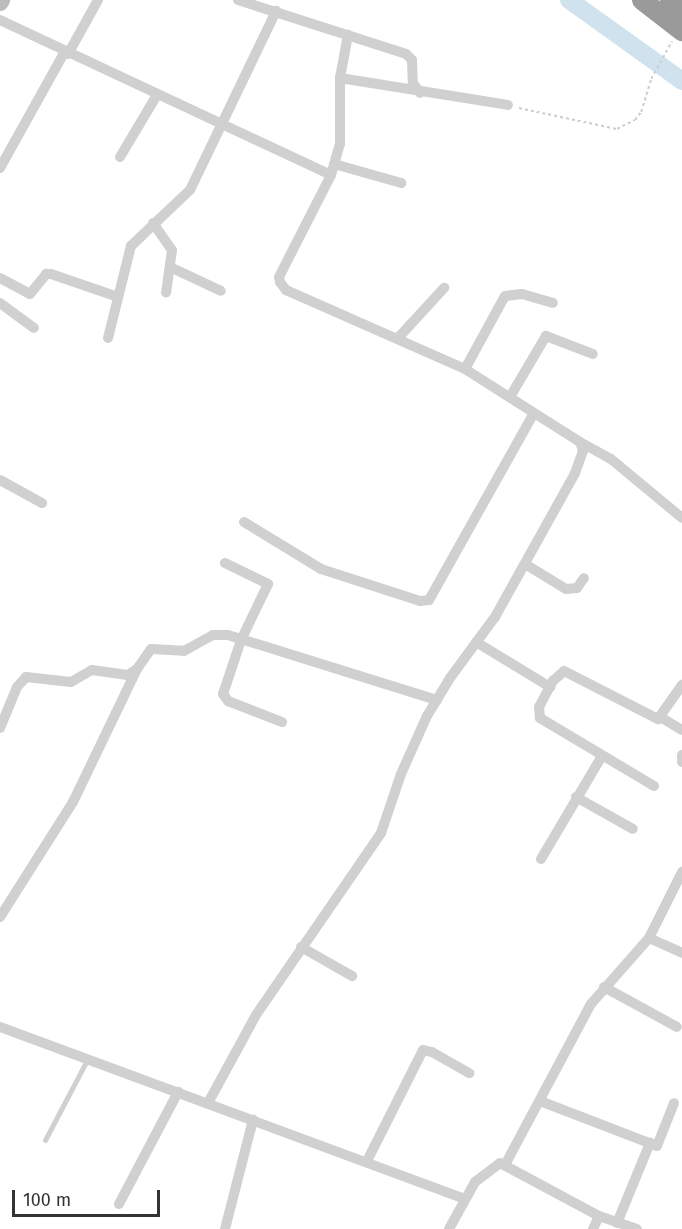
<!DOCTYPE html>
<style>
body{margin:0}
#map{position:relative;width:682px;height:1229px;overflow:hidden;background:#fff;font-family:"Fira Sans",sans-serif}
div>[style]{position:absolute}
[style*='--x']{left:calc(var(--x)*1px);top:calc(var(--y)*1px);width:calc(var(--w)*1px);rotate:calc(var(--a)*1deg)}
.river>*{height:18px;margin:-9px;padding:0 9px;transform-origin:9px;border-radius:9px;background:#cfe2ee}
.path>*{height:1.5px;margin-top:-0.75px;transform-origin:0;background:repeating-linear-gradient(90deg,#cdcdcd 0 3px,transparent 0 6px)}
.lane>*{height:5px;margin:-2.5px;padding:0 2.5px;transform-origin:2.5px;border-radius:2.5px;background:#d0d0d0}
.street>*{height:10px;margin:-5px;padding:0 5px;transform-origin:5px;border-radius:5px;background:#d0d0d0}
.secondary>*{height:15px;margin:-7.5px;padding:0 7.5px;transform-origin:7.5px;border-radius:7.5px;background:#bdbdbd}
.highway>*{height:20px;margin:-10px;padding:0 10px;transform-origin:10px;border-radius:10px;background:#9a9a9a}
span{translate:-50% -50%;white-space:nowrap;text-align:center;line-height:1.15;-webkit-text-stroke:6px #fff;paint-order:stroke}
.scale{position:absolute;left:12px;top:1190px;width:148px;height:27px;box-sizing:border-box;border:3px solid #333;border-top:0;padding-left:8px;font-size:18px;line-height:21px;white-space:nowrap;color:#333;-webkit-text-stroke:4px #fff;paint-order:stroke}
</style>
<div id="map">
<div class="river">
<div style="--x:569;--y:0;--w:139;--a:35.6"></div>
</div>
<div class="path">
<div style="--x:519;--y:108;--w:100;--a:12.1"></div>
<div style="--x:617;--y:129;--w:20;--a:-27"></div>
<div style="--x:635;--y:120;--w:10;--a:-53"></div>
<div style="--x:641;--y:112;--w:34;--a:-73"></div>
<div style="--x:651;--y:79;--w:43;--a:-61.1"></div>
</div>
<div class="lane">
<div style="--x:45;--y:1140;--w:90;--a:-62.3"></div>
</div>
<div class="street">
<div style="--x:238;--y:0;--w:176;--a:17.8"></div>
<div style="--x:406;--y:54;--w:8;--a:45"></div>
<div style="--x:412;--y:60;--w:23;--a:88"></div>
<div style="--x:413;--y:83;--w:12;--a:55"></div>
<div style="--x:0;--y:20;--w:365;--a:25.1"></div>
<div style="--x:68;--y:54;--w:62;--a:-60.9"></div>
<div style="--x:340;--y:78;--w:170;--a:9.1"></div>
<div style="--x:120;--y:157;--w:72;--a:-59.2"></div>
<div style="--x:334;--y:164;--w:70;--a:15.8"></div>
<div style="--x:0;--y:168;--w:132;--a:-60.9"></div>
<div style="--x:153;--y:223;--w:33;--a:55"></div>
<div style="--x:172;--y:250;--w:43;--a:97.9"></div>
<div style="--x:170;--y:267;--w:56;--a:25.2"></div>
<div style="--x:0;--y:278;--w:34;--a:28"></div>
<div style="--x:30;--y:294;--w:26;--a:-51"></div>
<div style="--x:46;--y:274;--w:5;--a:0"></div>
<div style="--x:51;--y:274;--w:71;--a:18.9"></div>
<div style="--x:0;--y:303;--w:42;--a:36.3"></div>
<div style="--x:399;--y:337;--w:67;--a:-47.4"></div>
<div style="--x:108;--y:338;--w:95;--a:-76"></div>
<div style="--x:131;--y:246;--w:81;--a:-43.5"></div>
<div style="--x:190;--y:190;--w:199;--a:-64.3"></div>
<div style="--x:465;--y:369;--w:83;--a:-61.3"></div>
<div style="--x:505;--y:296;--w:17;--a:-7"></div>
<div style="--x:522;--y:294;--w:32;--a:16"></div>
<div style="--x:510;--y:397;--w:71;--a:-59.5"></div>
<div style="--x:546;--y:336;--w:50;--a:21"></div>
<div style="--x:580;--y:442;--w:35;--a:29"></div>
<div style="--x:611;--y:459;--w:92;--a:39.7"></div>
<div style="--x:0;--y:480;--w:48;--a:28.7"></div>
<div style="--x:244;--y:522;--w:90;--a:31.4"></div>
<div style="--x:321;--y:569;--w:104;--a:17.9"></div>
<div style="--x:420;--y:601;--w:9;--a:-6"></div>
<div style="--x:429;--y:600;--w:214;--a:-60.7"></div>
<div style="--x:225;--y:563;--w:48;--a:26"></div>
<div style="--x:268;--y:584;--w:62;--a:115.7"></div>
<div style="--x:241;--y:640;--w:57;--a:108.4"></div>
<div style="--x:223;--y:694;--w:9;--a:54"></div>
<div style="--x:228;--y:701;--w:58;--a:21.3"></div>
<div style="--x:525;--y:564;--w:48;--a:31.4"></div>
<div style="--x:566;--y:589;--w:11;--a:-5"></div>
<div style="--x:577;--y:588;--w:12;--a:-55"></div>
<div style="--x:476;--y:642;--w:87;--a:31.3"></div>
<div style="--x:662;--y:718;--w:23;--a:31"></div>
<div style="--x:0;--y:728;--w:44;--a:-67.5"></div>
<div style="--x:17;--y:687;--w:13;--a:-48"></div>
<div style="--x:26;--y:677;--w:45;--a:6.3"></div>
<div style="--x:71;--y:682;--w:24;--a:-30"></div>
<div style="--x:92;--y:670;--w:36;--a:8"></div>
<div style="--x:128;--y:675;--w:11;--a:-34"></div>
<div style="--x:682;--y:755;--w:7;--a:90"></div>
<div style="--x:654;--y:786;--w:133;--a:-149.2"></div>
<div style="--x:540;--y:718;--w:11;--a:-95"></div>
<div style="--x:539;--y:707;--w:30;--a:-62"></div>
<div style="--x:553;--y:681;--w:15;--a:-42"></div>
<div style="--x:564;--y:671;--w:106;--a:27.1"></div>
<div style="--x:658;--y:719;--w:42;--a:-54.8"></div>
<div style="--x:576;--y:797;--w:65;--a:29.3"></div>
<div style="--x:541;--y:859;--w:120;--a:-59.4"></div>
<div style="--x:0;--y:917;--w:136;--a:-57.6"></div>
<div style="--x:73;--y:802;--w:148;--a:-64.3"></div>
<div style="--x:137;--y:669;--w:24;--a:-55"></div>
<div style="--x:151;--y:649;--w:33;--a:3"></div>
<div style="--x:184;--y:651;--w:33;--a:-29"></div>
<div style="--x:213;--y:635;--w:15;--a:0"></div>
<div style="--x:228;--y:635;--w:219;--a:17.3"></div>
<div style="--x:649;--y:938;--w:36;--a:24"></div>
<div style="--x:301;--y:947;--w:59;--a:29.6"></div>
<div style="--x:604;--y:987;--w:83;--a:28.7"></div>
<div style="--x:0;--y:1027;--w:494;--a:20.3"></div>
<div style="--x:540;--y:1101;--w:125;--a:21"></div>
<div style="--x:657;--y:1146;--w:46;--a:-68.4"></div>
<div style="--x:208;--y:1103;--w:100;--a:-61.4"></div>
<div style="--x:256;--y:1015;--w:221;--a:-55.5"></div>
<div style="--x:381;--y:833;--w:62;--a:-71.3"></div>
<div style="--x:401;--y:774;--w:64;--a:-65.9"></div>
<div style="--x:427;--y:716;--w:44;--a:-58.8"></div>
<div style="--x:450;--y:678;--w:76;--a:-53.6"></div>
<div style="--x:495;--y:617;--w:165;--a:-60.9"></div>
<div style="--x:575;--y:473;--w:23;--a:-70"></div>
<div style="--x:583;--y:451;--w:9;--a:-108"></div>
<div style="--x:580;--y:442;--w:136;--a:-147.6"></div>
<div style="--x:465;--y:369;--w:196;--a:-156.2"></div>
<div style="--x:286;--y:290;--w:10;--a:-127"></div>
<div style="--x:280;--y:282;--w:5;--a:-101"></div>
<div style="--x:279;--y:277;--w:114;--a:-63"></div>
<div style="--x:331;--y:175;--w:32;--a:-74"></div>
<div style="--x:340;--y:144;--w:66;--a:-90"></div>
<div style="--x:340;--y:78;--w:44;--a:-79.5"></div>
<div style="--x:367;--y:1161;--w:124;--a:-63.2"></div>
<div style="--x:423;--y:1050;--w:9;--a:13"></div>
<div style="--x:432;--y:1052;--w:43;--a:29.6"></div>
<div style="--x:506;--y:1163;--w:180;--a:-61.9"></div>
<div style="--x:591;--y:1004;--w:88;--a:-48.7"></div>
<div style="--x:649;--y:938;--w:74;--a:-63.4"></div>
<div style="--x:119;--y:1204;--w:127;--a:-62.2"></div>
<div style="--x:617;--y:1223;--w:87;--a:-67.6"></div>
<div style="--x:225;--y:1229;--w:113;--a:-75.6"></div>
<div style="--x:449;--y:1229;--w:54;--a:-61"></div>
<div style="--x:475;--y:1182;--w:31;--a:-37"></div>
<div style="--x:500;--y:1163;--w:112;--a:28.2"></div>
<div style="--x:599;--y:1216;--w:40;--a:18.9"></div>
<div style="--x:593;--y:1229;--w:14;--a:-65"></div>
</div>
<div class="secondary">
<div style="--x:0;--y:3;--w:4;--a:-56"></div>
</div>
<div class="highway">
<div style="--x:642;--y:0;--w:51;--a:37.8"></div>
<div style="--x:670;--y:0;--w:15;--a:37"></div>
</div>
<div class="scale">100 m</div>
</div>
